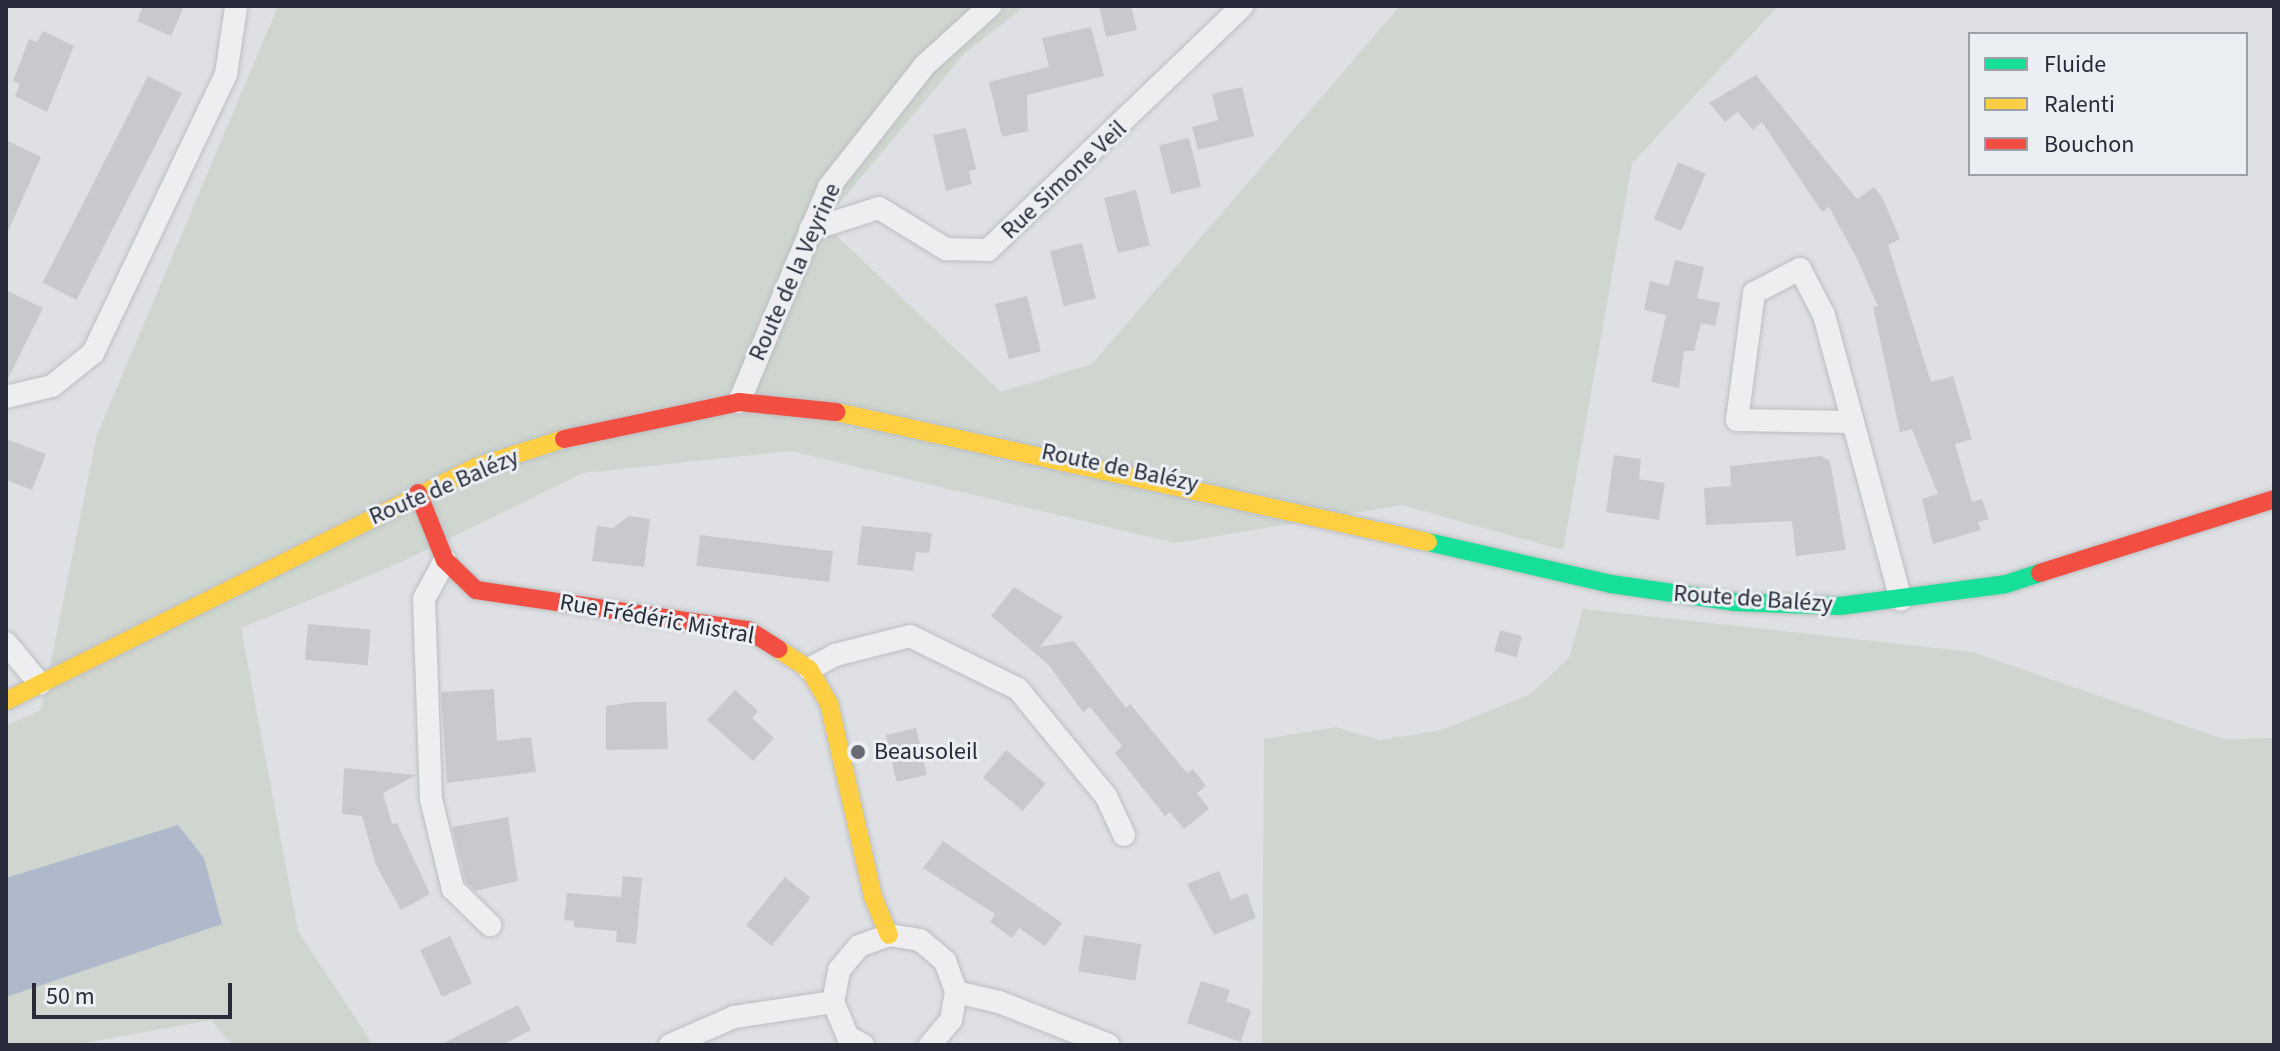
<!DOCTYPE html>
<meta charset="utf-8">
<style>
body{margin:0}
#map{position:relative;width:2280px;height:1051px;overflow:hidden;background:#dee0e3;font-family:"Source Sans 3",sans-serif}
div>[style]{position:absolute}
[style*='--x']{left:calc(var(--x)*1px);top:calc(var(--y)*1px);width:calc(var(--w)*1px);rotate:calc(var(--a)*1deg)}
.green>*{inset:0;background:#ced6cf}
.water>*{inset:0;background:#aebacc}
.building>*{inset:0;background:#c8c9cd;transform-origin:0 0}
.roads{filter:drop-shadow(0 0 2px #bcbec1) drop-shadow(0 0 2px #bcbec1)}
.street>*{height:22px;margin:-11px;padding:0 11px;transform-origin:11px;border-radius:11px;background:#eeeef0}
.fast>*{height:18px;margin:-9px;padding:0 9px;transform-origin:9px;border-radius:9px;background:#16e098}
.slow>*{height:18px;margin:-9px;padding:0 9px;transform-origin:9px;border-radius:9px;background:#ffcf43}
.jam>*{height:18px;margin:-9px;padding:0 9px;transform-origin:9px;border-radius:9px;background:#f24e42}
.dots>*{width:22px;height:22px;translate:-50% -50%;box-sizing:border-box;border:4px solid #ebeef3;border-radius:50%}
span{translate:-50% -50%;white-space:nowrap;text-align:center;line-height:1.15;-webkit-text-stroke:6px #ebeef3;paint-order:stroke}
.street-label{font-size:24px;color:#282c3a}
.poi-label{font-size:24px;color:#282c3a}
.left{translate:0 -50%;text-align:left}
.frame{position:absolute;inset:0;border:8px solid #282c3a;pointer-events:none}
.legend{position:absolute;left:1968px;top:32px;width:280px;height:144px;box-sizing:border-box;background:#ebeef3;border:2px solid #9da0a9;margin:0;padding:10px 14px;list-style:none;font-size:24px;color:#282c3a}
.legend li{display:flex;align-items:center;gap:16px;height:40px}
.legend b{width:40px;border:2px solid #9da0a9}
.scale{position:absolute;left:32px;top:983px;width:200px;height:36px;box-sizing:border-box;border:4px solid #282c3a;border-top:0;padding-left:10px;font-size:24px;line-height:28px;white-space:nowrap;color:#282c3a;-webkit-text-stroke:6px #ebeef3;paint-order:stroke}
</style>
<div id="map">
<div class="green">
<div style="clip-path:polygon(278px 6px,1025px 6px,964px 54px,823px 223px,1001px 392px,1092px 364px,1400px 6px,1778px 6px,1632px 163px,1563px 550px,1402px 505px,1175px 543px,791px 451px,583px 473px,397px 564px,241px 628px,298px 931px,373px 1045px,232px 1045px,211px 1020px,73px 1045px,6px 1045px,6px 726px,41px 710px,97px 435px)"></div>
<div style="clip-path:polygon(1583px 609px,1972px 652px,2223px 739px,2274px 738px,2274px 1045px,1262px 1045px,1264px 739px,1336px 727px,1379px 740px,1442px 730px,1529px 695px,1569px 658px)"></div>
</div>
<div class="water">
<div style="clip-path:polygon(178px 825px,204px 858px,222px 924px,6px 997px,6px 878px)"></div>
</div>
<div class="building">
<div style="clip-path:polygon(143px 6px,184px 6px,171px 36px,137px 21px)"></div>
<div style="clip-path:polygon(1099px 6px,1131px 6px,1137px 30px,1106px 37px)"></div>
<div style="clip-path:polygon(1091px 27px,1104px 76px,1027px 95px,1028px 131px,1002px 137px,989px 82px,1049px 67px,1042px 38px)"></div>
<div style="clip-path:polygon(43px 31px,74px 46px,47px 112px,15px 96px,20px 84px,13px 81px,29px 39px,37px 42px)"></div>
<div style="clip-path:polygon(1756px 75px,1857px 199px,1874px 187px,1882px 197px,1900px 239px,1888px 245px,1931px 382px,1953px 376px,1972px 439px,1955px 444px,1972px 502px,1982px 499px,1989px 519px,1978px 522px,1981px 530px,1933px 544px,1922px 499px,1938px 494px,1912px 429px,1900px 432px,1873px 307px,1878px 306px,1857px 259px,1829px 207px,1822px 212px,1762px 122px,1753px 130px,1738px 112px,1725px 122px,1709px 103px)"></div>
<div style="left:148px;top:76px;width:38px;height:232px;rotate:27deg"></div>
<div style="clip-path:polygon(1242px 87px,1254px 136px,1198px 150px,1192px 127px,1218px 120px,1212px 94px)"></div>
<div style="clip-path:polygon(966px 128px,976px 169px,969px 171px,972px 184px,946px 191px,933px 135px)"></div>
<div style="left:1189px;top:138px;width:50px;height:31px;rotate:76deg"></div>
<div style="clip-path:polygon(6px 140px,41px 157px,6px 236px)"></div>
<div style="left:1678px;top:162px;width:30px;height:62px;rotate:23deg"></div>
<div style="left:1136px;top:190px;width:57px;height:33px;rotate:76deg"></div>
<div style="left:1082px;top:243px;width:57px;height:33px;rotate:76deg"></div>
<div style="clip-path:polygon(1675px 260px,1704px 267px,1697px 298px,1720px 303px,1715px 326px,1701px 323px,1694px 351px,1684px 351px,1679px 388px,1651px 382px,1666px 315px,1644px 310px,1650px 281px,1669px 286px)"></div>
<div style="clip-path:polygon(6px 290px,43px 308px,6px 383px)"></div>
<div style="left:1027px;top:296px;width:57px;height:33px;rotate:76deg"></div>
<div style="clip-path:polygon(6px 439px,46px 454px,32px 490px,6px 480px)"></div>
<div style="clip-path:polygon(1614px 455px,1641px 459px,1639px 479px,1665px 483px,1659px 520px,1606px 512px)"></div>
<div style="clip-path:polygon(1821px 456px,1830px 461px,1846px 550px,1796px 556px,1792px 521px,1706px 525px,1704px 488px,1731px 486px,1730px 466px)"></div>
<div style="clip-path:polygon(629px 516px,650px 519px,644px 567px,592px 561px,597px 526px,613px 528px)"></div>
<div style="clip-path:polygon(862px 526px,932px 533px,929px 553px,916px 552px,913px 571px,857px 565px)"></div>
<div style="left:700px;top:535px;width:134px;height:31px;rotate:7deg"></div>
<div style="clip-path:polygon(1014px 587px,1063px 617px,1040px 647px,1074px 641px,1126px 708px,1130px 704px,1187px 773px,1193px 769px,1206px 786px,1197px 793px,1209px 809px,1184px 829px,1170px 812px,1165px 816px,1115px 753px,1122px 746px,1090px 707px,1083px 712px,1048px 664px,991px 616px)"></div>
<div style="left:308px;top:624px;width:63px;height:36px;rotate:5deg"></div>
<div style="left:1500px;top:630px;width:23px;height:22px;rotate:15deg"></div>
<div style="clip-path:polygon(494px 689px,497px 741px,531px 737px,536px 772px,447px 783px,441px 692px)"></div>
<div style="clip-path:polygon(735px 690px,758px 711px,752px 718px,774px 738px,753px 761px,707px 720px)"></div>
<div style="clip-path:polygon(635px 702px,666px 702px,668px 749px,606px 750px,606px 706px)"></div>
<div style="left:916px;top:728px;width:48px;height:31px;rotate:77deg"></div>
<div style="left:1006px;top:750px;width:52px;height:36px;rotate:40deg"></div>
<div style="clip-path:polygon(344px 768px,416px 775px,383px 793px,392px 824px,397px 823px,430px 894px,401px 910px,376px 865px,362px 816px,342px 814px)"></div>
<div style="clip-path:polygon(508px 817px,518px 881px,475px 891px,466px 882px,452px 827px)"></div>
<div style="clip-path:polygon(943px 841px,1062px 923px,1045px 946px,1019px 928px,1012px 938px,990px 922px,995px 914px,923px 868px)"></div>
<div style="clip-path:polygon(1219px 871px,1231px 900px,1247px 893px,1256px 918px,1214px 935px,1187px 884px)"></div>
<div style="clip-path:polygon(623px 876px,642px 878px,636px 944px,616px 942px,617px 931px,574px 927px,574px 921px,564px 920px,567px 893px,621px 897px)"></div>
<div style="left:785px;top:877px;width:33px;height:62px;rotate:39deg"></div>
<div style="left:1084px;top:935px;width:58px;height:37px;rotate:9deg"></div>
<div style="left:450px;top:936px;width:52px;height:33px;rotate:65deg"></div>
<div style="clip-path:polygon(1201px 981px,1230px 990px,1226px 1001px,1251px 1010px,1241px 1042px,1187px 1023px)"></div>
<div style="clip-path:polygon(518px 1005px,531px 1030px,502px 1045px,440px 1045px)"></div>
</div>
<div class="roads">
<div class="street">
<div style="--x:810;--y:230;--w:72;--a:-17.7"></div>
<div style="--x:879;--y:208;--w:79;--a:31.5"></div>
<div style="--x:946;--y:249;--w:42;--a:1.4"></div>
<div style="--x:988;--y:250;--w:352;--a:-43.8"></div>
<div style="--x:6;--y:397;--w:47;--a:-13.4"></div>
<div style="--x:52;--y:386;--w:53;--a:-38.8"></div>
<div style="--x:93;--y:353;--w:309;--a:-64.5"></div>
<div style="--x:226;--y:74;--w:67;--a:-81.4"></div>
<div style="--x:739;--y:402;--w:233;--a:-67.3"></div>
<div style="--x:829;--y:187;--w:155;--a:-51.8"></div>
<div style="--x:925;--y:65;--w:88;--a:-42.2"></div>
<div style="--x:1853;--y:422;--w:111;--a:-105.2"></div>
<div style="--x:1824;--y:315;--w:52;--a:-117.6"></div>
<div style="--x:1800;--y:269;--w:52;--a:152.4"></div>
<div style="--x:1754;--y:293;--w:128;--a:97.6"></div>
<div style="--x:1737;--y:420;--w:116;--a:1"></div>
<div style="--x:1853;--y:422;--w:184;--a:74.9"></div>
<div style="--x:445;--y:560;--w:44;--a:118.3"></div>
<div style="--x:424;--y:599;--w:200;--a:88"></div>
<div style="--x:431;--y:799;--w:93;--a:76.3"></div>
<div style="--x:453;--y:889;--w:52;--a:44.2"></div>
<div style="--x:6;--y:643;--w:53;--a:50.3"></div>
<div style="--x:809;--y:669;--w:30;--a:-28"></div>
<div style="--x:835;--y:655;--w:77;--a:-14.2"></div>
<div style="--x:910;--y:636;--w:120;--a:26.1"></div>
<div style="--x:1018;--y:689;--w:139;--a:50.6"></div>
<div style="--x:1106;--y:796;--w:43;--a:65.2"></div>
<div style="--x:956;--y:992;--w:44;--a:13.1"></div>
<div style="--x:999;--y:1002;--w:118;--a:21.4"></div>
<div style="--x:670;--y:1045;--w:70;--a:-23.6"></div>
<div style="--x:734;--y:1017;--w:100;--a:-8.6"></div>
<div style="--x:863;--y:1045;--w:17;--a:-152"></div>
<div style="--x:848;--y:1037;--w:38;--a:-113"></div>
<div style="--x:833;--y:1002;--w:33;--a:-79"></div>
<div style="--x:839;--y:970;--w:31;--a:-50"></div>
<div style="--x:859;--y:946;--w:32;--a:-20"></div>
<div style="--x:889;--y:935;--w:31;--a:9"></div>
<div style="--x:920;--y:940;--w:33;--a:40"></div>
<div style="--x:945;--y:961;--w:33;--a:70"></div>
<div style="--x:956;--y:992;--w:28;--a:100"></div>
<div style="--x:951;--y:1020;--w:33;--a:130"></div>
</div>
<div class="fast">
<div style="--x:1428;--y:542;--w:188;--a:12.9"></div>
<div style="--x:1611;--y:584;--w:124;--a:8.3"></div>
<div style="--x:1734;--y:602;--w:106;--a:2.2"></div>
<div style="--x:1840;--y:606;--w:167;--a:-7.5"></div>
<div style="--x:2006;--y:584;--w:36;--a:-18"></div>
</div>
<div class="slow">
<div style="--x:836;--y:412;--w:606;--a:12.39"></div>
<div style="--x:778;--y:649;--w:37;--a:33"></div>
<div style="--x:809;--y:669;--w:39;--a:60"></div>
<div style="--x:829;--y:703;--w:199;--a:77.2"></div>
<div style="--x:873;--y:897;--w:41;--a:67.2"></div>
<div style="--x:6;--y:701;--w:525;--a:-26.47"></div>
<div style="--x:476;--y:467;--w:92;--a:-17.7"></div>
</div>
<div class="jam">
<div style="--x:564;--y:439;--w:179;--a:-11.9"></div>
<div style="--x:739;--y:402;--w:98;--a:5.9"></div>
<div style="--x:418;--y:493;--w:72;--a:68.1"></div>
<div style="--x:445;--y:560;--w:43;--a:44.1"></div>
<div style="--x:476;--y:590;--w:275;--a:8.4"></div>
<div style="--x:748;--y:630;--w:36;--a:32"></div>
<div style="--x:2040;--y:573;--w:245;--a:-17.5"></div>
</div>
</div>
<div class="dots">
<div style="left:858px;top:752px;background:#686b75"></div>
</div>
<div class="street-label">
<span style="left:1064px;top:180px;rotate:-43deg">Rue Simone Veil</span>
<span style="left:795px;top:272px;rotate:-66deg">Route de la Veyrine</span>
<span style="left:1120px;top:468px;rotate:12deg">Route de Balézy</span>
<span style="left:444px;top:487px;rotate:-23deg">Route de Balézy</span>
<span style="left:1753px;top:599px;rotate:4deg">Route de Balézy</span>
<span style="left:657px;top:619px;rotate:10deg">Rue Frédéric Mistral</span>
</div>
<div class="poi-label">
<span class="left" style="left:874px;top:752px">Beausoleil</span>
</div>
<div class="frame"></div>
<ul class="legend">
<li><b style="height:10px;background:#16e098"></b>Fluide</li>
<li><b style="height:10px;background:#ffcf43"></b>Ralenti</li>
<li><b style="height:10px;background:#f24e42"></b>Bouchon</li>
</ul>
<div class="scale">50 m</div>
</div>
